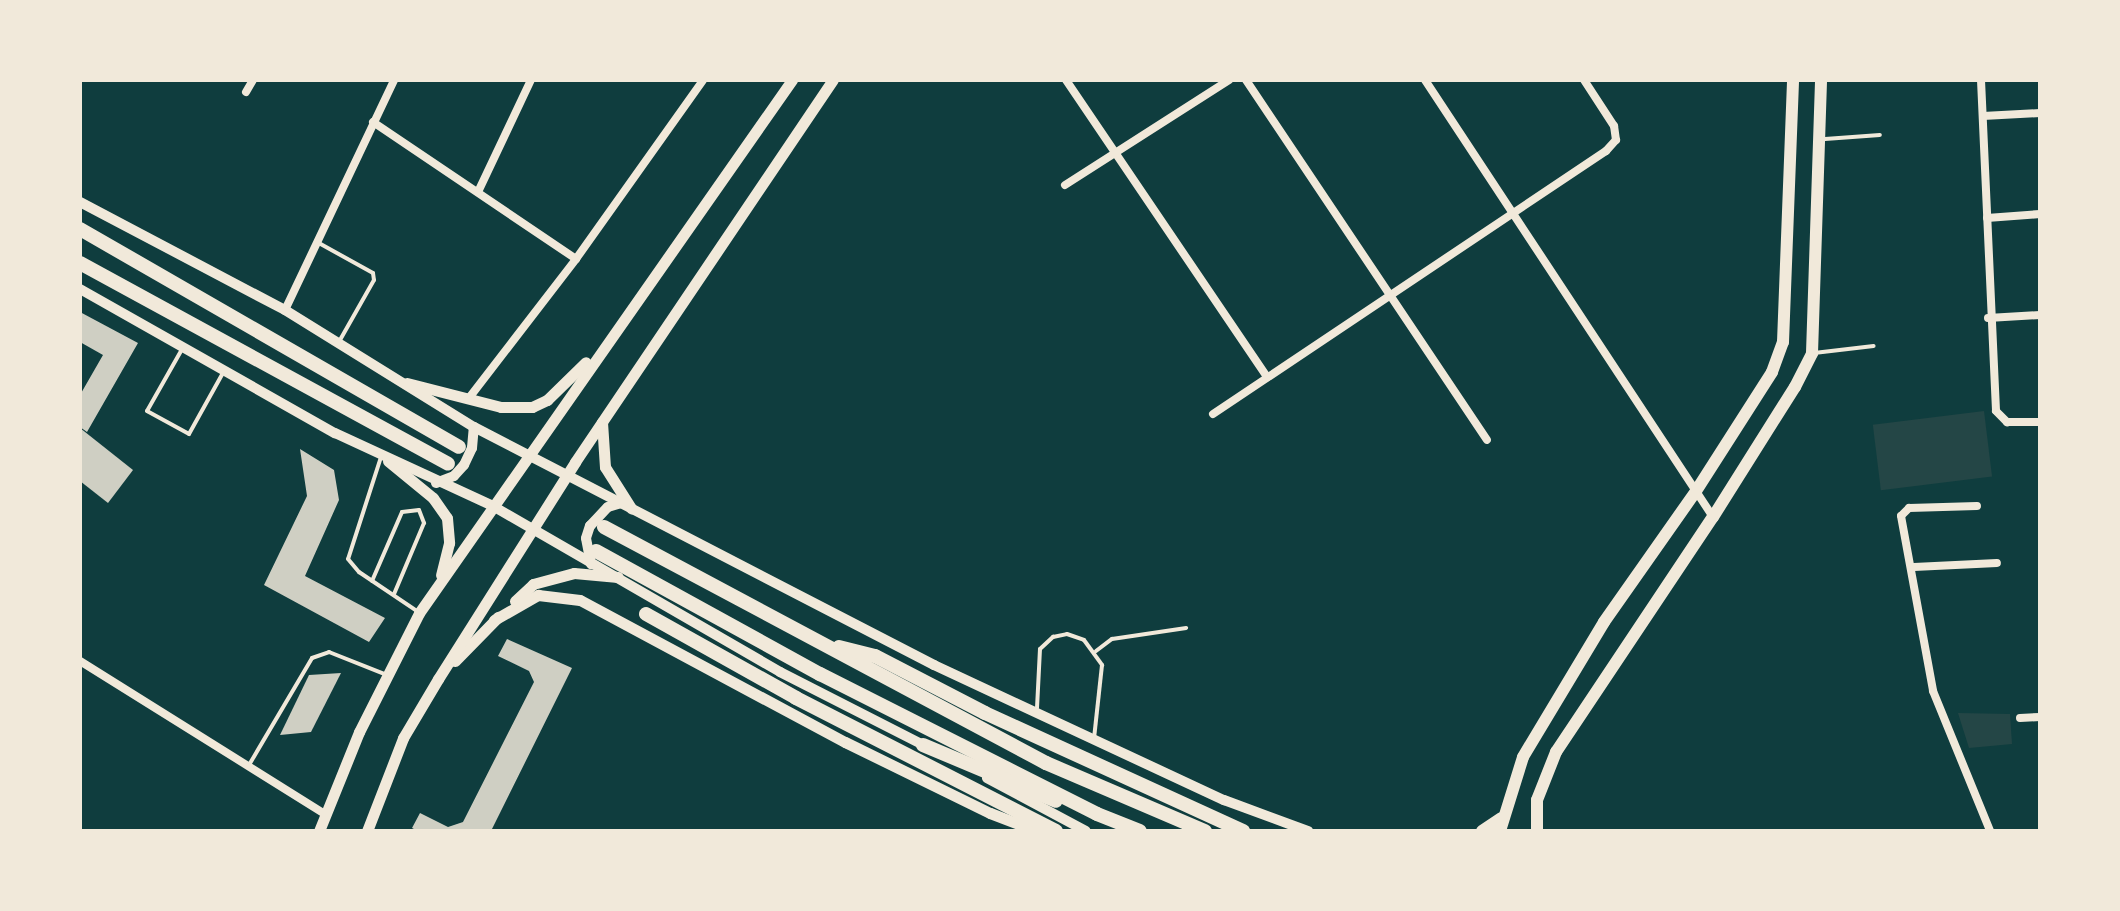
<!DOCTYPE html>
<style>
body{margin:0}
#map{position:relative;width:2120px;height:911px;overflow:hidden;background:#0f3d3e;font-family:"IBM Plex Serif",serif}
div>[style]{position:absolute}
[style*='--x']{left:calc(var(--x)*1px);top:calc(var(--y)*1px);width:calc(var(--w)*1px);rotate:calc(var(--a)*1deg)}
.green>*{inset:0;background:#244646;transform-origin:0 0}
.building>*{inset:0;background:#cfcfc3}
.service>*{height:4px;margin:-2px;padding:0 2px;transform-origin:2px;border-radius:2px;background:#f1e9da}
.minor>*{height:8px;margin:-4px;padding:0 4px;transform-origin:4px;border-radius:4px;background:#f1e9da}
.tertiary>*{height:10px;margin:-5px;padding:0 5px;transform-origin:5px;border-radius:5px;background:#f1e9da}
.secondary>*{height:11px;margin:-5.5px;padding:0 5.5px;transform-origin:5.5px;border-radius:5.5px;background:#f1e9da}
.primary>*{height:12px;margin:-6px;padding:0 6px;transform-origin:6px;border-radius:6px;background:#f1e9da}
.trunk>*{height:14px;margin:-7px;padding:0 7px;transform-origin:7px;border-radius:7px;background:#f1e9da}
span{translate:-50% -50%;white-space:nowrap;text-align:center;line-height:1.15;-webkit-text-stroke:10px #f1e9da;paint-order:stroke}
.frame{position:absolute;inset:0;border:82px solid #f1e9da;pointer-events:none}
</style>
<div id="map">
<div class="green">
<div style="left:1984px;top:411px;width:66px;height:112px;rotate:83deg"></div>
<div style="clip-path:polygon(1958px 713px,2010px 714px,2012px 744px,1969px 748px)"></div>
</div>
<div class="building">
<div style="clip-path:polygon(80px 312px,138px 343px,87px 432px,80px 427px,80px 395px,103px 355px,80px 342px)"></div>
<div style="clip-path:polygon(80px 428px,133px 470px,108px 503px,80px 481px)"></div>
<div style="clip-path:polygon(300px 449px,334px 470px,339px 500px,305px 576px,385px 618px,369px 642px,264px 585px,307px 496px)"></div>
<div style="clip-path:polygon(507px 639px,572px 668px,491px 831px,418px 831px,412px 828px,420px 813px,448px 827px,463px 822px,534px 682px,529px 671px,498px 656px)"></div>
<div style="clip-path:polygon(341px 673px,311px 732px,280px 735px,309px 675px)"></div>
</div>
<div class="service">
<div style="--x:1825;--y:139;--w:55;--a:-4.2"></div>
<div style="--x:317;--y:242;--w:64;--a:29"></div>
<div style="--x:373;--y:273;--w:7;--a:82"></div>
<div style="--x:374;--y:280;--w:69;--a:119.5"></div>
<div style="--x:181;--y:351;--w:69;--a:119.5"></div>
<div style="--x:147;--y:411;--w:48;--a:28.7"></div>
<div style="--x:189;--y:434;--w:70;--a:-60.9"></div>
<div style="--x:1814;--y:353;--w:60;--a:-6.7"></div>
<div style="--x:381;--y:457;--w:107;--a:107.9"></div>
<div style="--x:348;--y:559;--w:17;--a:50"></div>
<div style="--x:359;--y:572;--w:70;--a:33.9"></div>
<div style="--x:372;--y:581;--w:75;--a:-66.5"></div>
<div style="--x:402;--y:512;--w:17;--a:-7"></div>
<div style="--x:419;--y:510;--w:14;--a:69"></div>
<div style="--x:424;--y:523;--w:77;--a:112.9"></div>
<div style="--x:1096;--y:651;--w:20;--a:-37"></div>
<div style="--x:1112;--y:639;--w:75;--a:-8.5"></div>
<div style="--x:1037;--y:708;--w:59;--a:-87.1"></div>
<div style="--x:1040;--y:649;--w:18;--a:-43"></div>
<div style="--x:1053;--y:637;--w:14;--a:-12"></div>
<div style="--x:1067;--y:634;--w:18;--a:19"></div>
<div style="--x:1084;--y:640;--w:31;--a:54"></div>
<div style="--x:1102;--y:665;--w:74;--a:96.2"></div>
<div style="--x:249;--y:765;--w:124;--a:-59.5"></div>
<div style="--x:312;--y:658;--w:18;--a:-19"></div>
<div style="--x:329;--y:652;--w:62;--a:21.6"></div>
</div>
<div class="minor">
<div style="--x:1066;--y:80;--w:359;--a:55.9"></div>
<div style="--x:1246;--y:80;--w:433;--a:56.2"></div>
<div style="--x:1425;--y:80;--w:523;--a:56.61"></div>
<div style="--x:1981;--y:80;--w:331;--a:87.4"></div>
<div style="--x:1996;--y:411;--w:16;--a:45"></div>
<div style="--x:2007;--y:422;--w:33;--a:0"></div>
<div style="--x:246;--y:92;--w:14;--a:-60"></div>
<div style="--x:1983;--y:116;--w:57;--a:-3"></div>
<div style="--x:373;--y:122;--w:245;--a:34"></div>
<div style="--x:1065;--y:185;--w:195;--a:-32.6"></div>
<div style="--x:478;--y:192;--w:124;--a:-64.7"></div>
<div style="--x:1987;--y:218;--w:53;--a:-4.3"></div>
<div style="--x:285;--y:310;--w:255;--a:-64.6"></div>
<div style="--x:1988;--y:318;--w:52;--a:-3.3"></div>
<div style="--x:469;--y:398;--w:175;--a:-52.4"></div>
<div style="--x:576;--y:259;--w:219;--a:-54.6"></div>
<div style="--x:1213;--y:414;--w:473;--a:-33.8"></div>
<div style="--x:1606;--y:151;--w:15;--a:-48"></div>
<div style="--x:1616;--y:140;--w:14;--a:-98"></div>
<div style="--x:1614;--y:126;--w:55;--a:-123.1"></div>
<div style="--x:1977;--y:506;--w:68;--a:178.3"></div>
<div style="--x:1909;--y:508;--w:11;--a:135"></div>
<div style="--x:1901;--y:516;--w:178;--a:79.6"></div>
<div style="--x:1933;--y:691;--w:151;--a:67.8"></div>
<div style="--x:1914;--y:567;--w:83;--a:-2.8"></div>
<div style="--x:80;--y:661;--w:287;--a:32"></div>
<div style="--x:2020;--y:718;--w:20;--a:-3"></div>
</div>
<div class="tertiary">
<div style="--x:80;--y:202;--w:232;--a:27.8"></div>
<div style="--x:285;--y:310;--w:222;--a:31.8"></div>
<div style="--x:474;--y:427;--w:518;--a:27.36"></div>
<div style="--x:934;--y:665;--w:320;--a:25"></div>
<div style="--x:1224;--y:800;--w:90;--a:20.3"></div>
<div style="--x:80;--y:289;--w:293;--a:29.5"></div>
<div style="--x:335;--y:433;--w:172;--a:24.8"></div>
<div style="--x:491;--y:505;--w:334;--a:30"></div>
<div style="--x:780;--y:672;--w:165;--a:27"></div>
<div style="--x:436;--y:483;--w:19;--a:-21"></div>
<div style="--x:454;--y:476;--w:15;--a:-48"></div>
<div style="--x:464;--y:465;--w:19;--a:-65"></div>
<div style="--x:472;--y:448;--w:21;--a:-85"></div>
<div style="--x:591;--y:564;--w:26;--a:-101"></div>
<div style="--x:586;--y:538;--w:13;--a:-72"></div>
<div style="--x:590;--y:526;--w:26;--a:-47"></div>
<div style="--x:608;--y:507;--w:14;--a:-17"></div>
<div style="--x:987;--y:778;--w:112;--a:28.2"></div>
</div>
<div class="secondary">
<div style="--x:407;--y:383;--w:97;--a:14.3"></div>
<div style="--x:501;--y:407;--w:31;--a:0"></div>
<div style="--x:532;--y:407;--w:17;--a:-25"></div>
<div style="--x:547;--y:400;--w:54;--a:-44.3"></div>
<div style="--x:602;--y:422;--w:45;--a:86.2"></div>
<div style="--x:605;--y:467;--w:49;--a:57.6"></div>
<div style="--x:388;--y:461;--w:58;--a:39.4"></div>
<div style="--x:433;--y:498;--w:24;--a:55"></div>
<div style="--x:447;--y:518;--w:25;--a:85"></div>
<div style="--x:449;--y:543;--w:33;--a:104"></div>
<div style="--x:515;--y:601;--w:25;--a:-43"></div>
<div style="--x:533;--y:584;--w:42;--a:-15"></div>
<div style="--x:574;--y:573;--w:44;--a:5.2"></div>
<div style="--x:494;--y:620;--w:51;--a:-29.6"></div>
<div style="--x:538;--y:595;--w:42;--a:6.8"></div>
<div style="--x:580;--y:600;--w:301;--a:28.2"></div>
<div style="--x:845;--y:742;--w:161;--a:26.1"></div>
<div style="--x:990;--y:813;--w:50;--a:21"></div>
<div style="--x:455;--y:661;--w:62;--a:-45.7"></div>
<div style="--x:319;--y:831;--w:107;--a:-68"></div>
<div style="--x:359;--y:732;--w:133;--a:-63.2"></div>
<div style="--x:419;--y:613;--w:651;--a:-55.02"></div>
<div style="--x:367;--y:831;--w:100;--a:-68.8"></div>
<div style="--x:403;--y:738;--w:69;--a:-59.3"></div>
<div style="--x:438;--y:679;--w:257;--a:-57.7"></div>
<div style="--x:575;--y:462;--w:461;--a:-56"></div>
</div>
<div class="primary">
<div style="--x:1482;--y:831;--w:23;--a:-34"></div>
<div style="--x:1500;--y:831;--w:77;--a:-72.7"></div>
<div style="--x:1523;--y:757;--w:157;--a:-59"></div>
<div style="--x:1604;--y:622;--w:160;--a:-54.9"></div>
<div style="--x:1696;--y:491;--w:141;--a:-57.4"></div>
<div style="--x:1772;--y:372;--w:32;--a:-70"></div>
<div style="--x:1783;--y:342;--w:262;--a:-87.8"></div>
<div style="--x:1537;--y:831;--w:31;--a:-90"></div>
<div style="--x:1537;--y:800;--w:52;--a:-68.4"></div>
<div style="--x:1556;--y:752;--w:283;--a:-56.3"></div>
<div style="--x:1713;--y:517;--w:154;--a:-57.8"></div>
<div style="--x:1795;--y:387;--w:38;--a:-63"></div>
<div style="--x:1812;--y:353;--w:273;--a:-88.1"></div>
</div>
<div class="trunk">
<div style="--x:80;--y:229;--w:437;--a:29.9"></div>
<div style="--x:80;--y:263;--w:419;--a:28.6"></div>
<div style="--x:604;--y:527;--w:501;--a:28.1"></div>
<div style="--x:1046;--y:763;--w:173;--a:23.2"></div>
<div style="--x:596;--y:551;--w:256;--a:28.8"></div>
<div style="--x:820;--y:674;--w:310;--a:26.8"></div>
<div style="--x:1097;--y:814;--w:46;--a:21.6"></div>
<div style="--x:646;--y:614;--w:172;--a:29.2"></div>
<div style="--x:796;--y:698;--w:292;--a:27.1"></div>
<div style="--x:839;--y:647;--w:37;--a:14"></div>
<div style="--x:875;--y:656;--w:124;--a:27.4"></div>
<div style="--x:985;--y:713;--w:284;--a:24.6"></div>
<div style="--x:923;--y:745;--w:144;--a:22.8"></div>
</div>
<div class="frame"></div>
</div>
